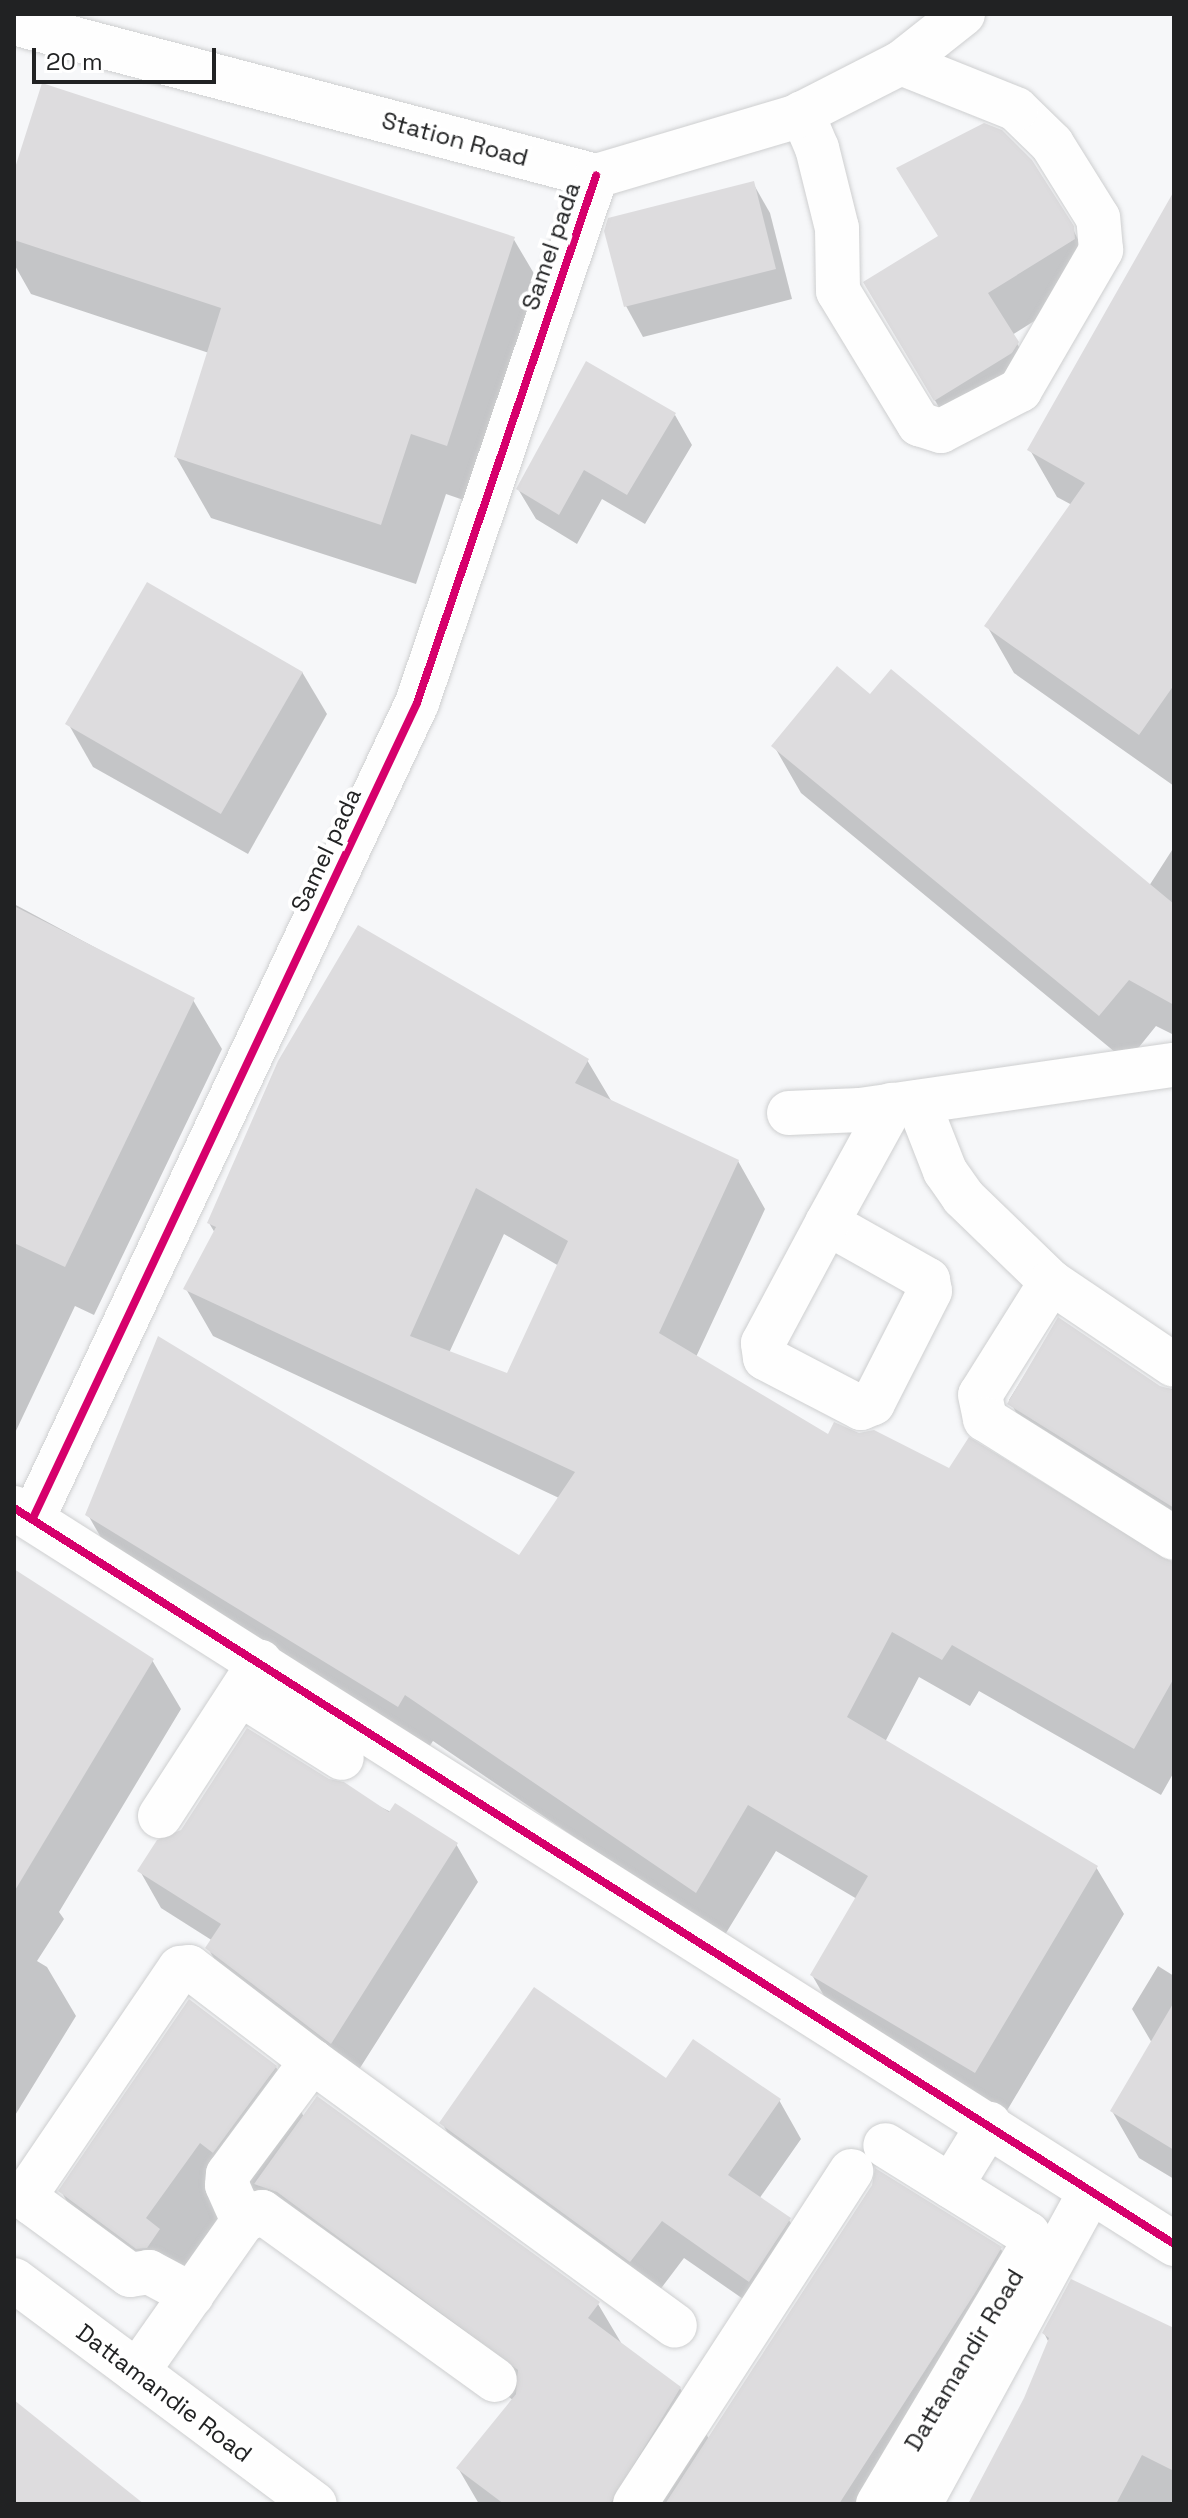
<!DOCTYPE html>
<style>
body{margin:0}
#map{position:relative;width:1188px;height:2518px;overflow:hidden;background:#f6f7f9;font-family:"Space Grotesk",sans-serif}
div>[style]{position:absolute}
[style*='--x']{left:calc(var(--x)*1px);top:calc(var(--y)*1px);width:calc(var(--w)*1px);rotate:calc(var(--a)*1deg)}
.shadow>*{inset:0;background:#0003}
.building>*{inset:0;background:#dddcde;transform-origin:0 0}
.roads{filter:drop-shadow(0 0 2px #cecfd0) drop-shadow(0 0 2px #cecfd0)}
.minor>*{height:44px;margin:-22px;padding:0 22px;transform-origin:22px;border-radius:22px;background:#fefefe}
.major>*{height:44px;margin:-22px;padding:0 22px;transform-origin:22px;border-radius:22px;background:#fefefe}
.cycleway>*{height:8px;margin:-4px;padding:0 4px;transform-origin:4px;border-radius:4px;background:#d6006c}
span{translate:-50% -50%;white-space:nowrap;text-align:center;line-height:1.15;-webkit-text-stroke:8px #fff;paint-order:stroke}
.street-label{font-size:24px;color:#212223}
.frame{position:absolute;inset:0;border:16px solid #212223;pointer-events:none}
.scale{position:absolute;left:32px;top:48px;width:184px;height:36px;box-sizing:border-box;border:4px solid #212223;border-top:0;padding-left:10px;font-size:24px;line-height:28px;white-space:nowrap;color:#212223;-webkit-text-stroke:6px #fff;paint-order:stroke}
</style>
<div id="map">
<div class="shadow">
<div style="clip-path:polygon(14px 177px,513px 238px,549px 299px,481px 506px,446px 494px,416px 584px,211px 518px,176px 457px,209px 353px,31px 294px,14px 264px)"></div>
<div style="clip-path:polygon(753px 183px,770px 213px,792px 299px,643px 337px,626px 306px)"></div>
<div style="clip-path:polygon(1072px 227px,1098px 281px,1012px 335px,1042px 386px,960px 442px,890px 326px,939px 237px)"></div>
<div style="clip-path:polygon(1174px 256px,1174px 786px,1014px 673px,987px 626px,1072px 505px,1057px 497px,1030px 450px)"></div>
<div style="clip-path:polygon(675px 415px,692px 445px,645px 524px,602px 499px,577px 544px,536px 519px,518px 489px)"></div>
<div style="clip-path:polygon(302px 672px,327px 714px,248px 854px,93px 767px,69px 725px)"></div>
<div style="clip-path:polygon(870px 697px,1149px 886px,1174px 847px,1174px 1035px,1156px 1026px,1127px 1062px,801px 793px,774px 746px)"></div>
<div style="clip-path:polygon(14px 904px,193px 1000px,222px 1049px,94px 1315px,75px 1306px,14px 1435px)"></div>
<div style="clip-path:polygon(evenodd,587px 1060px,612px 1102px,738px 1161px,765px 1209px,696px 1357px,829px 1436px,950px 1470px,1174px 1564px,1174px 1772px,1161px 1795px,979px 1691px,970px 1706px,919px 1677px,885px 1742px,1096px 1867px,1124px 1914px,1002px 2119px,839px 2022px,812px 1975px,857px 1899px,776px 1851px,723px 1938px,433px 1741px,425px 1753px,115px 1562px,88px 1515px,519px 1558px,559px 1498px,213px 1336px,186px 1289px,215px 1233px,209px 1223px,587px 1060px,504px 1234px,559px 1266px,508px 1376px,449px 1353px,504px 1234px)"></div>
<div style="clip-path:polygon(1059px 1320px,1159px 1388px,1174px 1389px,1174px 1536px,1036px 1447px,1009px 1400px)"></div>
<div style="clip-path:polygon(14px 1574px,152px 1660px,181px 1709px,59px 1912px,64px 1919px,37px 1961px,47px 1967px,76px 2016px,14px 2117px)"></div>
<div style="clip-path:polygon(328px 1781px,456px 1844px,478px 1882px,353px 2079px,229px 1985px,208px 1948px,213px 1941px,161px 1908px,140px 1871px)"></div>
<div style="clip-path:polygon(1158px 1966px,1174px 1976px,1174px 2179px,1139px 2158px,1112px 2111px,1152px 2043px,1132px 2009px)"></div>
<div style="clip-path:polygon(276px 2067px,304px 2117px,598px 2304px,623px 2346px,680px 2388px,709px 2439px,1001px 2249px,1036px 2310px,912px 2504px,479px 2504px,458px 2468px,513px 2400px,314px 2252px,262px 2194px,184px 2274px,96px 2252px,61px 2191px)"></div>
<div style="clip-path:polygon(667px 2081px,779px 2100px,801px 2139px,759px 2199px,789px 2220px,811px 2258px,772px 2319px,684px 2258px,653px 2299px,464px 2161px,442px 2123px)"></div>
<div style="clip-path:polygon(1174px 2330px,1174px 2504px,970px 2504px,1026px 2399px,1049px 2343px,1044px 2333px)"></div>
</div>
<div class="building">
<div style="clip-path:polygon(42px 83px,515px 237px,447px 446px,411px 434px,381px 525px,174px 457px,221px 308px,14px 240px,14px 171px)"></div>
<div style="clip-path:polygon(984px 123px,1002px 130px,1032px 160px,1074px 226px,1075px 239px,988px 293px,1019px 342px,1012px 353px,934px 401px,863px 282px,938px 236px,896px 168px)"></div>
<div style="clip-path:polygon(754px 181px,776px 269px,624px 307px,604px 231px,608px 218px)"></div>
<div style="clip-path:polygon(1174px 191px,1174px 685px,1139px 735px,984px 626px,1085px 483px,1027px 450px)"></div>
<div style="clip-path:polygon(586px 361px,676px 413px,627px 495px,584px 470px,559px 515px,516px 489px)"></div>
<div style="left:147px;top:582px;width:180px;height:164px;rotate:30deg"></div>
<div style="clip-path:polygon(837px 666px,870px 694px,891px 669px,1174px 904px,1174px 1005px,1129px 980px,1099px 1016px,771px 746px)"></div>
<div style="clip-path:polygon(14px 906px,195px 998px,65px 1267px,14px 1243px)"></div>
<div style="clip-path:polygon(evenodd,358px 925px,589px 1059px,575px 1083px,739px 1160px,659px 1333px,828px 1434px,834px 1422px,859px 1433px,874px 1430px,949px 1468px,969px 1437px,1174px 1563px,1174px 1678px,1134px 1749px,952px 1645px,942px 1660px,892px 1632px,847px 1717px,1098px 1866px,975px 2073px,810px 1975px,868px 1876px,748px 1805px,696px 1893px,405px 1695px,398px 1707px,85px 1515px,158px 1336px,519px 1555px,575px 1472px,183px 1289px,216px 1227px,207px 1223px,278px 1061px,358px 925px,476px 1188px,568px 1241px,507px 1373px,410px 1336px,476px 1188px)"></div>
<div style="clip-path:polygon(1058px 1317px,1160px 1386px,1174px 1390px,1174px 1508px,1007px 1404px)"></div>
<div style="clip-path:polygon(14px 1569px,154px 1659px,14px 1892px)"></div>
<div style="clip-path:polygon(247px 1728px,329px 1779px,344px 1782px,389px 1812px,395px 1803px,458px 1843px,331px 2044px,205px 1948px,221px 1924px,137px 1871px,157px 1840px,181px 1830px)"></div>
<div style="clip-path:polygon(534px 1987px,666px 2078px,693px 2039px,781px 2099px,728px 2175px,791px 2218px,749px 2282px,662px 2221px,630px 2262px,439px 2123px)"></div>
<div style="clip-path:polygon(189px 1999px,277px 2066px,213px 2153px,200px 2143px,146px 2218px,160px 2229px,147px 2248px,136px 2249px,58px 2191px)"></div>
<div style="clip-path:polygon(1174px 2002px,1174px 2150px,1110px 2111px)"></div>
<div style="clip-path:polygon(317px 2096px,600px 2302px,588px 2318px,681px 2387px,610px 2504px,504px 2504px,456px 2468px,516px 2394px,518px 2370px,277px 2192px,254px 2184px)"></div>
<div style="clip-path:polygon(875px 2168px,1002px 2247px,975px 2293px,839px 2504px,665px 2504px,872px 2185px)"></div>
<div style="clip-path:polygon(1071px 2279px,1174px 2328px,1174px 2471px,1142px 2455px,1116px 2504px,968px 2504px,1024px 2398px,1049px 2338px,1042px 2333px)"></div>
<div style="clip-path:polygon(14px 2400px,144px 2504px,14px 2504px)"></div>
</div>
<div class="roads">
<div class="minor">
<div style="--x:802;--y:113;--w:38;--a:67"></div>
<div style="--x:817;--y:148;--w:82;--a:76"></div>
<div style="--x:837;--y:228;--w:63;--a:89.1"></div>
<div style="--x:838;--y:291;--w:156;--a:58.7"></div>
<div style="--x:919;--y:424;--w:23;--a:18"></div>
<div style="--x:941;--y:431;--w:89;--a:-27.4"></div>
<div style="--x:1020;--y:390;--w:162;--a:-59.9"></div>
<div style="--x:1101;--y:250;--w:32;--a:-95"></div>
<div style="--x:1098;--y:218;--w:87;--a:-121.9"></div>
<div style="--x:1052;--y:144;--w:50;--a:-135.8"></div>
<div style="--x:1016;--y:109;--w:124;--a:-158.2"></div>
<div style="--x:918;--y:1102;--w:74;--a:68.6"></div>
<div style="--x:945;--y:1171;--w:32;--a:55"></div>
<div style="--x:963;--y:1197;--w:122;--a:44"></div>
<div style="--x:1051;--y:1282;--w:148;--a:34"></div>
<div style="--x:789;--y:1113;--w:71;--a:-2.4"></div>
<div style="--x:860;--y:1110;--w:317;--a:-8.2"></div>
<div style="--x:827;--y:1223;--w:116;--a:29.4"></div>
<div style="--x:928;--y:1280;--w:11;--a:80"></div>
<div style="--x:930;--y:1291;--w:126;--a:117"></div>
<div style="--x:873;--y:1403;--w:13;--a:157"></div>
<div style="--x:861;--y:1408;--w:108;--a:-152.5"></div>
<div style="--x:765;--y:1358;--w:15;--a:-98"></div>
<div style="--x:763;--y:1343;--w:136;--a:-61.9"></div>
<div style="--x:827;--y:1223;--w:135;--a:-61.2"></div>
<div style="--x:1051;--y:1282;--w:133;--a:122.1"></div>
<div style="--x:980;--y:1395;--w:25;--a:78"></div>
<div style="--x:985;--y:1419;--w:223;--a:32.2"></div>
<div style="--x:14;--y:1508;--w:1374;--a:32.39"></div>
<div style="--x:33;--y:1518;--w:901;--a:-64.77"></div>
<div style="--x:417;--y:703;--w:557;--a:-71.24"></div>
<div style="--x:240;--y:1694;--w:120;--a:32.1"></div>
<div style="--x:160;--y:1816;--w:184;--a:-57"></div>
<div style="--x:951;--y:2186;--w:73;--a:-58.5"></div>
<div style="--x:243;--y:2221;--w:39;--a:-114"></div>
<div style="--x:227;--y:2185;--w:11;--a:-85"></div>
<div style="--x:228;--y:2174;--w:141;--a:-53.4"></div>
<div style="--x:312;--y:2061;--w:449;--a:36.1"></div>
<div style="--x:14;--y:2280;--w:375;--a:36.7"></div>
<div style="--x:192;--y:2295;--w:49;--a:-151.9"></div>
<div style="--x:149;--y:2272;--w:19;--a:171"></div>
<div style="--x:130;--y:2275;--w:122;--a:-143.7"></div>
<div style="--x:32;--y:2203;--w:13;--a:-103"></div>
<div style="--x:29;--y:2190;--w:268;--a:-55.8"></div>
<div style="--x:180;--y:1968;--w:9;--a:-6"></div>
<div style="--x:189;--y:1967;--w:155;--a:37.4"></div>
<div style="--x:137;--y:2372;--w:184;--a:-54.9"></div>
<div style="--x:243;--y:2221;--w:21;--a:-25"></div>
<div style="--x:262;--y:2212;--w:287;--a:35.8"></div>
<div style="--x:635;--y:2504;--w:397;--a:-57"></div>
<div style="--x:878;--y:2504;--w:295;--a:-59.2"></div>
<div style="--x:1029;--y:2251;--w:17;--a:-93"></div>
<div style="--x:1028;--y:2234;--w:168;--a:-148.1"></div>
<div style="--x:920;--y:2504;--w:355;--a:-61.4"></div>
</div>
<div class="major">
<div style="--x:14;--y:23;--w:602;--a:14.73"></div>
<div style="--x:596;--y:176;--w:208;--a:-16.5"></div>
<div style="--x:795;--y:117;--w:119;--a:-27"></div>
<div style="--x:901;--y:63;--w:79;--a:-38.3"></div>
</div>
</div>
<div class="cycleway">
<div style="--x:14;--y:1508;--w:1374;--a:32.39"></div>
<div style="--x:33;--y:1518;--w:901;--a:-64.77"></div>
<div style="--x:417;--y:703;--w:557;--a:-71.24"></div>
</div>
<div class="street-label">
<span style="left:455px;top:139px;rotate:15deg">Station Road</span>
<span style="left:551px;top:246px;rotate:-71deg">Samel pada</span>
<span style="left:326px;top:850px;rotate:-65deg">Samel pada</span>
<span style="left:964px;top:2360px;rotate:-59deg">Dattamandir Road</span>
<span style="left:164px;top:2393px;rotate:37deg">Dattamandie Road</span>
</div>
<div class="frame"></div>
<div class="scale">20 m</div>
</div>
